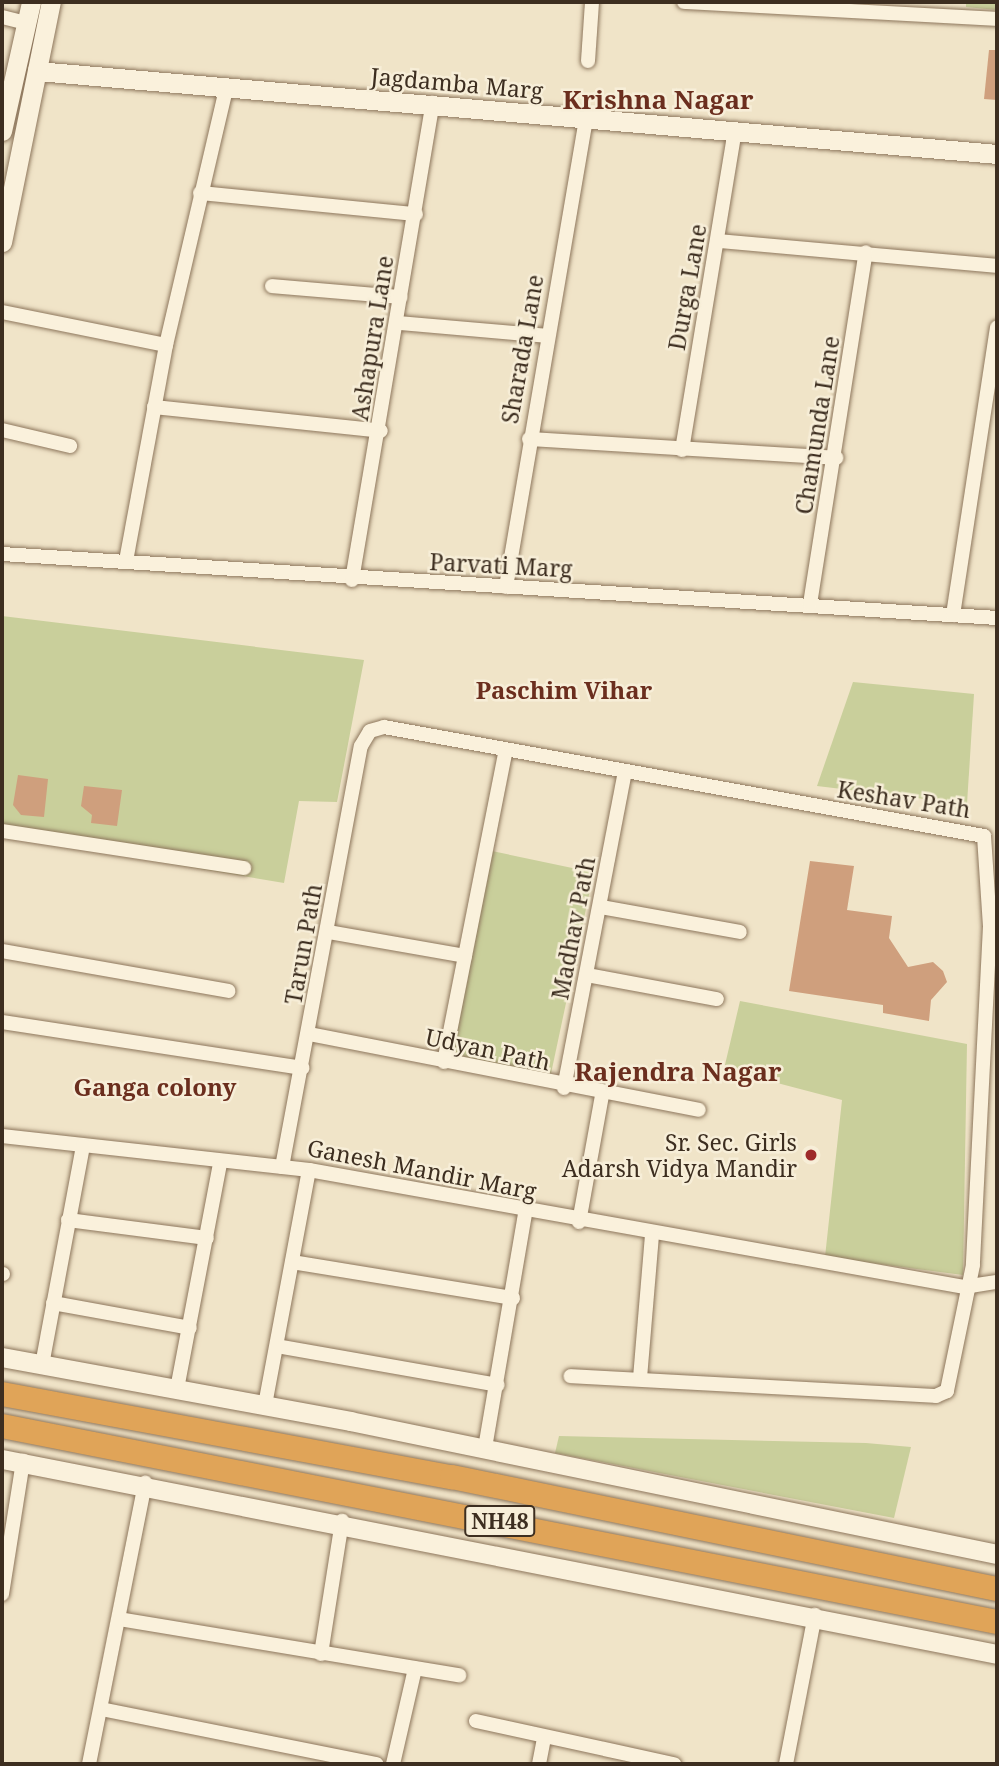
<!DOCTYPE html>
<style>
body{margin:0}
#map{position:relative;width:999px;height:1766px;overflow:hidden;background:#f0e4c8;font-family:"Noto Serif",serif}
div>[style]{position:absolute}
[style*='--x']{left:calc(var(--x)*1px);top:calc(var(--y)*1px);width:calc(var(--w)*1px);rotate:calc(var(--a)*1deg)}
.green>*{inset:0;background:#c9cf9b;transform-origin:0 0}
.building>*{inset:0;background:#cf9f7d}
.roads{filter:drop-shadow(0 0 2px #8d765c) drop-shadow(0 0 2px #8d765c)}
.street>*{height:14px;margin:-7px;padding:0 7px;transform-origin:7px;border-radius:7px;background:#faf1dc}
.secondary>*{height:19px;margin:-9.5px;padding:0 9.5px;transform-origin:9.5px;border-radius:9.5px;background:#faf1dc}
.highway>*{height:24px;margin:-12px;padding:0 12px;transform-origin:12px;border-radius:12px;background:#e0a458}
.dots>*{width:19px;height:19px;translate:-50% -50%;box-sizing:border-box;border:4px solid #f7eed8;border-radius:50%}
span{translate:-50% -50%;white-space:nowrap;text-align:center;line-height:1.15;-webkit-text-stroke:5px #f7eed8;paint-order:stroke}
.shield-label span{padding:2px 5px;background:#f7eed8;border:2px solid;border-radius:5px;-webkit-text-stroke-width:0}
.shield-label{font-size:21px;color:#3d2e20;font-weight:700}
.street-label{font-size:23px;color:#3d2e20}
.poi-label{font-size:23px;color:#3d2e20}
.right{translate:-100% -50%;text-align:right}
.neighbourhood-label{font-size:24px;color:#6b2e1e;font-weight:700}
.quarter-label{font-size:26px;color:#6b2e1e;font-weight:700}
.frame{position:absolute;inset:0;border:4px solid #3d2e20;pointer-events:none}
</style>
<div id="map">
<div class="green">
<div style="clip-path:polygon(966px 2px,997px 2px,997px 10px,966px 7px)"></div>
<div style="clip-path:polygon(2px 616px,364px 660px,337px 802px,299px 801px,284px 883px,2px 836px)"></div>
<div style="clip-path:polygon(853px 682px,974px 694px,967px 804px,817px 786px)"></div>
<div style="left:492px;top:851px;width:104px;height:207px;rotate:12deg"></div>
<div style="clip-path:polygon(740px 1001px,967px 1044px,963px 1275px,825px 1257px,842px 1100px,724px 1069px)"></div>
<div style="clip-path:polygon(559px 1436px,866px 1443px,911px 1447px,894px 1518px,555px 1453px)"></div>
</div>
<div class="building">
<div style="clip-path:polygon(989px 50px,997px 50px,997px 100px,984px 99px)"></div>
<div style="clip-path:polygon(18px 775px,48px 779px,44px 817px,21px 815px,13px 805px)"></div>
<div style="clip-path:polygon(84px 786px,122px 790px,117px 826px,91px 823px,92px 815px,81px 806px)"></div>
<div style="clip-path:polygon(810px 861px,854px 866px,847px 910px,892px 916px,889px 938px,908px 967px,933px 962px,943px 971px,947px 982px,931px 1000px,929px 1021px,883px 1013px,883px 1005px,789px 991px)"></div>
</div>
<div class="roads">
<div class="street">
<div style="--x:684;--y:2;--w:313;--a:3.1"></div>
<div style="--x:2;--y:17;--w:25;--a:14"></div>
<div style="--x:588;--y:61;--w:59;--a:-86.1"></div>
<div style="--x:200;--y:193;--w:217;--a:5.6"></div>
<div style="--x:719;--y:241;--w:279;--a:5.1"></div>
<div style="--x:272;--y:286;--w:129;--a:4.9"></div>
<div style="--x:2;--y:312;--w:167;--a:11.4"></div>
<div style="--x:399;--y:323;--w:149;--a:5"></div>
<div style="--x:154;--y:407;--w:228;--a:6"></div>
<div style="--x:2;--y:430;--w:70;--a:13.2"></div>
<div style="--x:529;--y:439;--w:308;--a:3.5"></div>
<div style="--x:682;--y:450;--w:323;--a:-80.6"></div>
<div style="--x:2;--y:554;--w:997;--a:3.68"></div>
<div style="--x:126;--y:561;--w:220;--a:-79.5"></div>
<div style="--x:166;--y:345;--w:263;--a:-76.8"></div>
<div style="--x:352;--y:580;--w:484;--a:-80.4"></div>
<div style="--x:506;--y:587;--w:474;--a:-80.3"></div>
<div style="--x:810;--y:604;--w:356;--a:-81"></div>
<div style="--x:953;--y:615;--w:291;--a:-81.3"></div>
<div style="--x:2;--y:831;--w:245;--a:8.7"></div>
<div style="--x:601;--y:907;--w:141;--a:10.2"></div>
<div style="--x:329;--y:932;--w:138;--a:10"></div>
<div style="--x:2;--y:951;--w:230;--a:10"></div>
<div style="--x:587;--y:975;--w:132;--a:10.5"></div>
<div style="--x:2;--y:1022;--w:304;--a:8.7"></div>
<div style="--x:309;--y:1034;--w:397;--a:11"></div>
<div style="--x:444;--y:1062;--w:318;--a:-78.8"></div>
<div style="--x:564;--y:1088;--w:319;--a:-79.1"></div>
<div style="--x:2;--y:1136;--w:309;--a:6.3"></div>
<div style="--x:309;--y:1170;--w:665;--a:10.13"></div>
<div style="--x:964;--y:1287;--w:33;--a:-9"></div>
<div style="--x:282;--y:1167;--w:428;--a:-79.4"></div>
<div style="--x:361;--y:746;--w:17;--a:-59"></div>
<div style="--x:370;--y:731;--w:15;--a:-16"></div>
<div style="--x:384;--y:727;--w:610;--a:10.3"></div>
<div style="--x:984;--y:836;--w:90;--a:86.2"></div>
<div style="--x:990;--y:926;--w:339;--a:92.9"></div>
<div style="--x:973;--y:1265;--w:129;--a:101.7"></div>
<div style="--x:947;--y:1391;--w:12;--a:156"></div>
<div style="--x:936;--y:1396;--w:366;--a:-176.9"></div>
<div style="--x:68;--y:1220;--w:140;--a:7.4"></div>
<div style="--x:579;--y:1222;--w:129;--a:-79.7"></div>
<div style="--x:292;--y:1262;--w:224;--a:9.3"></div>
<div style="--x:2;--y:1274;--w:1;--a:0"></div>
<div style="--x:53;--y:1303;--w:139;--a:10.3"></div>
<div style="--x:277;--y:1346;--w:224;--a:10"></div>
<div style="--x:42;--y:1365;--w:223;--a:-79.4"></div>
<div style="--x:640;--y:1378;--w:144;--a:-85.2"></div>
<div style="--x:177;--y:1389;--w:230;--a:-79.2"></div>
<div style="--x:265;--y:1405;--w:239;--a:-79.4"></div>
<div style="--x:485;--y:1448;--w:238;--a:-80.3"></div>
<div style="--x:2;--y:1594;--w:135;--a:-81"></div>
<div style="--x:119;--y:1619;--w:345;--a:9.4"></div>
<div style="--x:321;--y:1654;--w:135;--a:-81"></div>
<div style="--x:101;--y:1709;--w:281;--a:11.3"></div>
<div style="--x:476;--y:1721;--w:203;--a:12.3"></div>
<div style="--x:89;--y:1764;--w:287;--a:-78.7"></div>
<div style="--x:393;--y:1764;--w:98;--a:-77"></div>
<div style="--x:539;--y:1764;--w:26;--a:-79"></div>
<div style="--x:786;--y:1764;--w:152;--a:-79"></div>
</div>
<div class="secondary">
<div style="--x:37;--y:71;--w:964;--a:4.94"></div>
<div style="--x:2;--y:131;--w:132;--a:-77.3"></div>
<div style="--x:2;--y:242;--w:245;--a:-78.5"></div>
<div style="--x:2;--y:1357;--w:354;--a:10.4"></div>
<div style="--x:350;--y:1421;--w:661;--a:11.62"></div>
<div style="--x:2;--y:1459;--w:1014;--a:11.09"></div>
</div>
<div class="highway">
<div style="--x:2;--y:1394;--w:458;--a:10.5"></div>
<div style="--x:452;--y:1477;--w:556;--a:11.61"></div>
<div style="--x:2;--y:1426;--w:1014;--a:11.14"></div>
</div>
</div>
<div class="dots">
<div style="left:811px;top:1155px;background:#9e2a2b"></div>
</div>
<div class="shield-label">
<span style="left:500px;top:1521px">NH48</span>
</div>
<div class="street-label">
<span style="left:457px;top:83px;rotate:5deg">Jagdamba Marg</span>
<span style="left:687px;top:287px;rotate:-80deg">Durga Lane</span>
<span style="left:372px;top:338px;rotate:-81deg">Ashapura Lane</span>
<span style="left:522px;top:349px;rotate:-80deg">Sharada Lane</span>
<span style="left:817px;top:425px;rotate:-81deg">Chamunda Lane</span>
<span style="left:501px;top:565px;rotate:3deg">Parvati Marg</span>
<span style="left:904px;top:799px;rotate:9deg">Keshav Path</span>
<span style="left:573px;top:928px;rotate:-79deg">Madhav Path</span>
<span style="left:303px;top:944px;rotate:-80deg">Tarun Path</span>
<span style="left:488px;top:1049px;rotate:12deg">Udyan Path</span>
<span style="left:422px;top:1169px;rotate:11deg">Ganesh Mandir Marg</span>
</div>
<div class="poi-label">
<span class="right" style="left:797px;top:1155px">Sr. Sec. Girls<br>Adarsh Vidya Mandir</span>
</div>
<div class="neighbourhood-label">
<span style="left:564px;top:690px">Paschim Vihar</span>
<span style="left:155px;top:1087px">Ganga colony</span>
</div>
<div class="quarter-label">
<span style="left:658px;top:100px">Krishna Nagar</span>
<span style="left:678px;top:1072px">Rajendra Nagar</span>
</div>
<div class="frame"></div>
</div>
